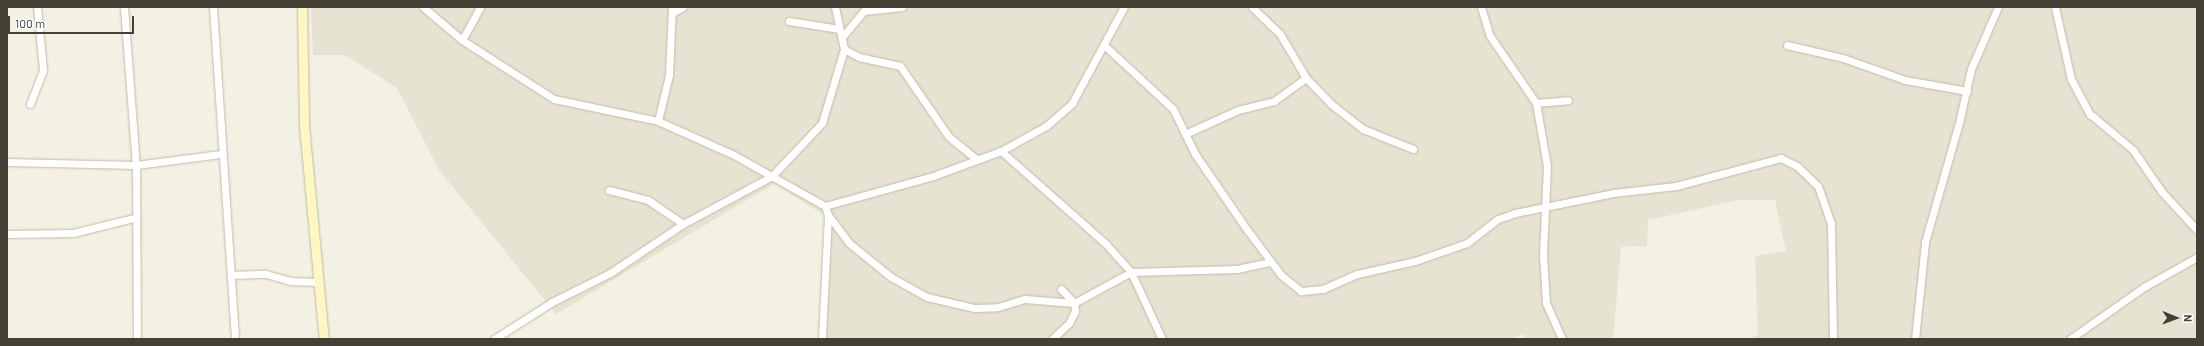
<!DOCTYPE html>
<style>
body{margin:0}
#map{position:relative;width:2204px;height:346px;overflow:hidden;background:#f3f0e4;font-family:Barlow,sans-serif}
div>[style]{position:absolute}
[style*='--x']{left:calc(var(--x)*1px);top:calc(var(--y)*1px);width:calc(var(--w)*1px);rotate:calc(var(--a)*1deg)}
.residential>*{inset:0;background:#e7e3d2}
.roads{filter:drop-shadow(0 0 1px #c1bca9) drop-shadow(0 0 1px #c1bca9)}
.street>*{height:7px;margin:-3.5px;padding:0 3.5px;transform-origin:3.5px;border-radius:3.5px;background:#fff}
.secondary>*{height:9px;margin:-4.5px;padding:0 4.5px;transform-origin:4.5px;border-radius:4.5px;background:#fff7c2}
span{translate:-50% -50%;white-space:nowrap;text-align:center;line-height:1.15;-webkit-text-stroke:3.5px #fff;paint-order:stroke}
.frame{position:absolute;inset:0;border:8px solid #454034;pointer-events:none}
.north{position:absolute;left:2156px;top:298px;width:40px;height:40px;-webkit-text-stroke:3px #fff;paint-order:stroke;rotate:91deg;font-size:11px;font-weight:700;line-height:16px;text-align:center;color:#454034}
.north::after{content:'';display:block;margin:auto;width:14px;height:18px;background:#454034;clip-path:polygon(50% 0,100% 100%,50% 72%,0 100%)}
.scale{position:absolute;left:8px;top:16px;width:126px;height:18px;box-sizing:border-box;border:2px solid #454034;border-top:0;padding-left:5px;font-size:12px;line-height:14px;white-space:nowrap;color:#454034;-webkit-text-stroke:3px #fff;paint-order:stroke}
</style>
<div id="map">
<div class="residential">
<div style="clip-path:polygon(311px 7px,2197px 7px,2197px 339px,1750px 339px,1758px 335px,1755px 256px,1786px 251px,1775px 200px,1738px 200px,1648px 220px,1647px 246px,1621px 247px,1613px 339px,1527px 339px,1524px 334px,1508px 339px,819px 339px,828px 217px,774px 184px,556px 314px,439px 170px,397px 88px,345px 55px,313px 55px)"></div>
</div>
<div class="roads">
<div class="street">
<div style="--x:124;--y:7;--w:158;--a:85.7"></div>
<div style="--x:136;--y:165;--w:174;--a:89.7"></div>
<div style="--x:213;--y:7;--w:333;--a:86.2"></div>
<div style="--x:423;--y:7;--w:51;--a:40.2"></div>
<div style="--x:462;--y:40;--w:109;--a:32.7"></div>
<div style="--x:554;--y:99;--w:106;--a:11.9"></div>
<div style="--x:658;--y:121;--w:83;--a:24.1"></div>
<div style="--x:734;--y:155;--w:104;--a:29.3"></div>
<div style="--x:825;--y:206;--w:9;--a:72"></div>
<div style="--x:828;--y:215;--w:124;--a:92.8"></div>
<div style="--x:1252;--y:7;--w:39;--a:44"></div>
<div style="--x:1280;--y:34;--w:51;--a:59.4"></div>
<div style="--x:1306;--y:78;--w:36;--a:46"></div>
<div style="--x:1331;--y:104;--w:41;--a:38"></div>
<div style="--x:1363;--y:129;--w:54;--a:21.8"></div>
<div style="--x:1481;--y:7;--w:30;--a:73"></div>
<div style="--x:1490;--y:36;--w:81;--a:55.5"></div>
<div style="--x:1536;--y:103;--w:64;--a:80.1"></div>
<div style="--x:1547;--y:166;--w:89;--a:92.6"></div>
<div style="--x:1543;--y:255;--w:48;--a:86.4"></div>
<div style="--x:1546;--y:303;--w:39;--a:66"></div>
<div style="--x:2055;--y:7;--w:74;--a:77.5"></div>
<div style="--x:2071;--y:79;--w:40;--a:62"></div>
<div style="--x:2090;--y:114;--w:56;--a:39.9"></div>
<div style="--x:2133;--y:150;--w:51;--a:55.4"></div>
<div style="--x:2162;--y:192;--w:52;--a:47.4"></div>
<div style="--x:674;--y:12;--w:10;--a:-29"></div>
<div style="--x:789;--y:21;--w:51;--a:9.1"></div>
<div style="--x:842;--y:37;--w:34;--a:-50"></div>
<div style="--x:864;--y:11;--w:38;--a:-6"></div>
<div style="--x:462;--y:40;--w:38;--a:-61"></div>
<div style="--x:1787;--y:45;--w:57;--a:13.1"></div>
<div style="--x:1843;--y:58;--w:66;--a:19.5"></div>
<div style="--x:1905;--y:80;--w:63;--a:10.1"></div>
<div style="--x:1105;--y:46;--w:93;--a:42.8"></div>
<div style="--x:1173;--y:109;--w:50;--a:63.9"></div>
<div style="--x:1195;--y:154;--w:93;--a:55.5"></div>
<div style="--x:1248;--y:231;--w:55;--a:53.1"></div>
<div style="--x:1281;--y:275;--w:26;--a:39"></div>
<div style="--x:1301;--y:291;--w:22;--a:-5"></div>
<div style="--x:1323;--y:289;--w:37;--a:-24"></div>
<div style="--x:1357;--y:274;--w:59;--a:-12.6"></div>
<div style="--x:1415;--y:261;--w:55;--a:-19.1"></div>
<div style="--x:1467;--y:243;--w:39;--a:-38"></div>
<div style="--x:1498;--y:219;--w:18;--a:-19"></div>
<div style="--x:1515;--y:213;--w:100;--a:-11.5"></div>
<div style="--x:1613;--y:193;--w:63;--a:-6.3"></div>
<div style="--x:1676;--y:186;--w:109;--a:-14.9"></div>
<div style="--x:1781;--y:158;--w:18;--a:27"></div>
<div style="--x:1797;--y:166;--w:29;--a:44"></div>
<div style="--x:1818;--y:186;--w:39;--a:71"></div>
<div style="--x:1831;--y:223;--w:116;--a:89"></div>
<div style="--x:844;--y:49;--w:17;--a:28"></div>
<div style="--x:859;--y:57;--w:42;--a:12.4"></div>
<div style="--x:900;--y:66;--w:86;--a:55.4"></div>
<div style="--x:949;--y:137;--w:35;--a:39"></div>
<div style="--x:1536;--y:103;--w:32;--a:-5"></div>
<div style="--x:30;--y:104;--w:36;--a:-69"></div>
<div style="--x:43;--y:70;--w:63;--a:-95.4"></div>
<div style="--x:658;--y:121;--w:47;--a:-76.6"></div>
<div style="--x:669;--y:75;--w:68;--a:-87.5"></div>
<div style="--x:1185;--y:134;--w:58;--a:-24.4"></div>
<div style="--x:1238;--y:110;--w:37;--a:-14"></div>
<div style="--x:1274;--y:101;--w:39;--a:-36"></div>
<div style="--x:1001;--y:151;--w:139;--a:41.5"></div>
<div style="--x:1105;--y:243;--w:39;--a:48"></div>
<div style="--x:1131;--y:272;--w:74;--a:65.2"></div>
<div style="--x:7;--y:162;--w:129;--a:1.3"></div>
<div style="--x:136;--y:165;--w:85;--a:-7.5"></div>
<div style="--x:609;--y:190;--w:40;--a:14.4"></div>
<div style="--x:648;--y:200;--w:42;--a:34.4"></div>
<div style="--x:825;--y:206;--w:112;--a:-15.5"></div>
<div style="--x:933;--y:176;--w:72;--a:-20.2"></div>
<div style="--x:1001;--y:151;--w:51;--a:-29.1"></div>
<div style="--x:1046;--y:126;--w:35;--a:-41"></div>
<div style="--x:1072;--y:103;--w:109;--a:-61.6"></div>
<div style="--x:828;--y:215;--w:35;--a:53"></div>
<div style="--x:849;--y:243;--w:54;--a:39"></div>
<div style="--x:891;--y:277;--w:41;--a:29.1"></div>
<div style="--x:927;--y:297;--w:48;--a:13.2"></div>
<div style="--x:974;--y:308;--w:24;--a:-2"></div>
<div style="--x:998;--y:307;--w:28;--a:-17"></div>
<div style="--x:1025;--y:299;--w:49;--a:4.7"></div>
<div style="--x:1074;--y:303;--w:65;--a:-28.5"></div>
<div style="--x:1131;--y:272;--w:106;--a:-1.6"></div>
<div style="--x:1237;--y:269;--w:34;--a:-12"></div>
<div style="--x:7;--y:234;--w:66;--a:-0.9"></div>
<div style="--x:73;--y:233;--w:63;--a:-13.8"></div>
<div style="--x:231;--y:275;--w:35;--a:-2"></div>
<div style="--x:266;--y:274;--w:26;--a:16"></div>
<div style="--x:291;--y:281;--w:26;--a:2"></div>
<div style="--x:494;--y:339;--w:69;--a:-32.5"></div>
<div style="--x:552;--y:302;--w:65;--a:-26.6"></div>
<div style="--x:610;--y:273;--w:88;--a:-33.9"></div>
<div style="--x:683;--y:224;--w:101;--a:-28.3"></div>
<div style="--x:772;--y:176;--w:73;--a:-46.7"></div>
<div style="--x:822;--y:123;--w:77;--a:-73.4"></div>
<div style="--x:844;--y:49;--w:43;--a:-102.1"></div>
<div style="--x:1052;--y:339;--w:23;--a:-43"></div>
<div style="--x:1069;--y:323;--w:13;--a:-63"></div>
<div style="--x:1075;--y:311;--w:8;--a:-97"></div>
<div style="--x:1074;--y:303;--w:19;--a:-133"></div>
<div style="--x:1915;--y:339;--w:98;--a:-84.1"></div>
<div style="--x:1925;--y:242;--w:124;--a:-74.1"></div>
<div style="--x:1959;--y:123;--w:55;--a:-77.5"></div>
<div style="--x:1971;--y:69;--w:68;--a:-66.5"></div>
<div style="--x:2070;--y:339;--w:90;--a:-35.1"></div>
<div style="--x:2144;--y:287;--w:61;--a:-29.5"></div>
</div>
<div class="secondary">
<div style="--x:302;--y:7;--w:118;--a:89"></div>
<div style="--x:304;--y:125;--w:215;--a:84.7"></div>
</div>
</div>
<div class="frame"></div>
<div class="north">N</div>
<div class="scale">100 m</div>
</div>
